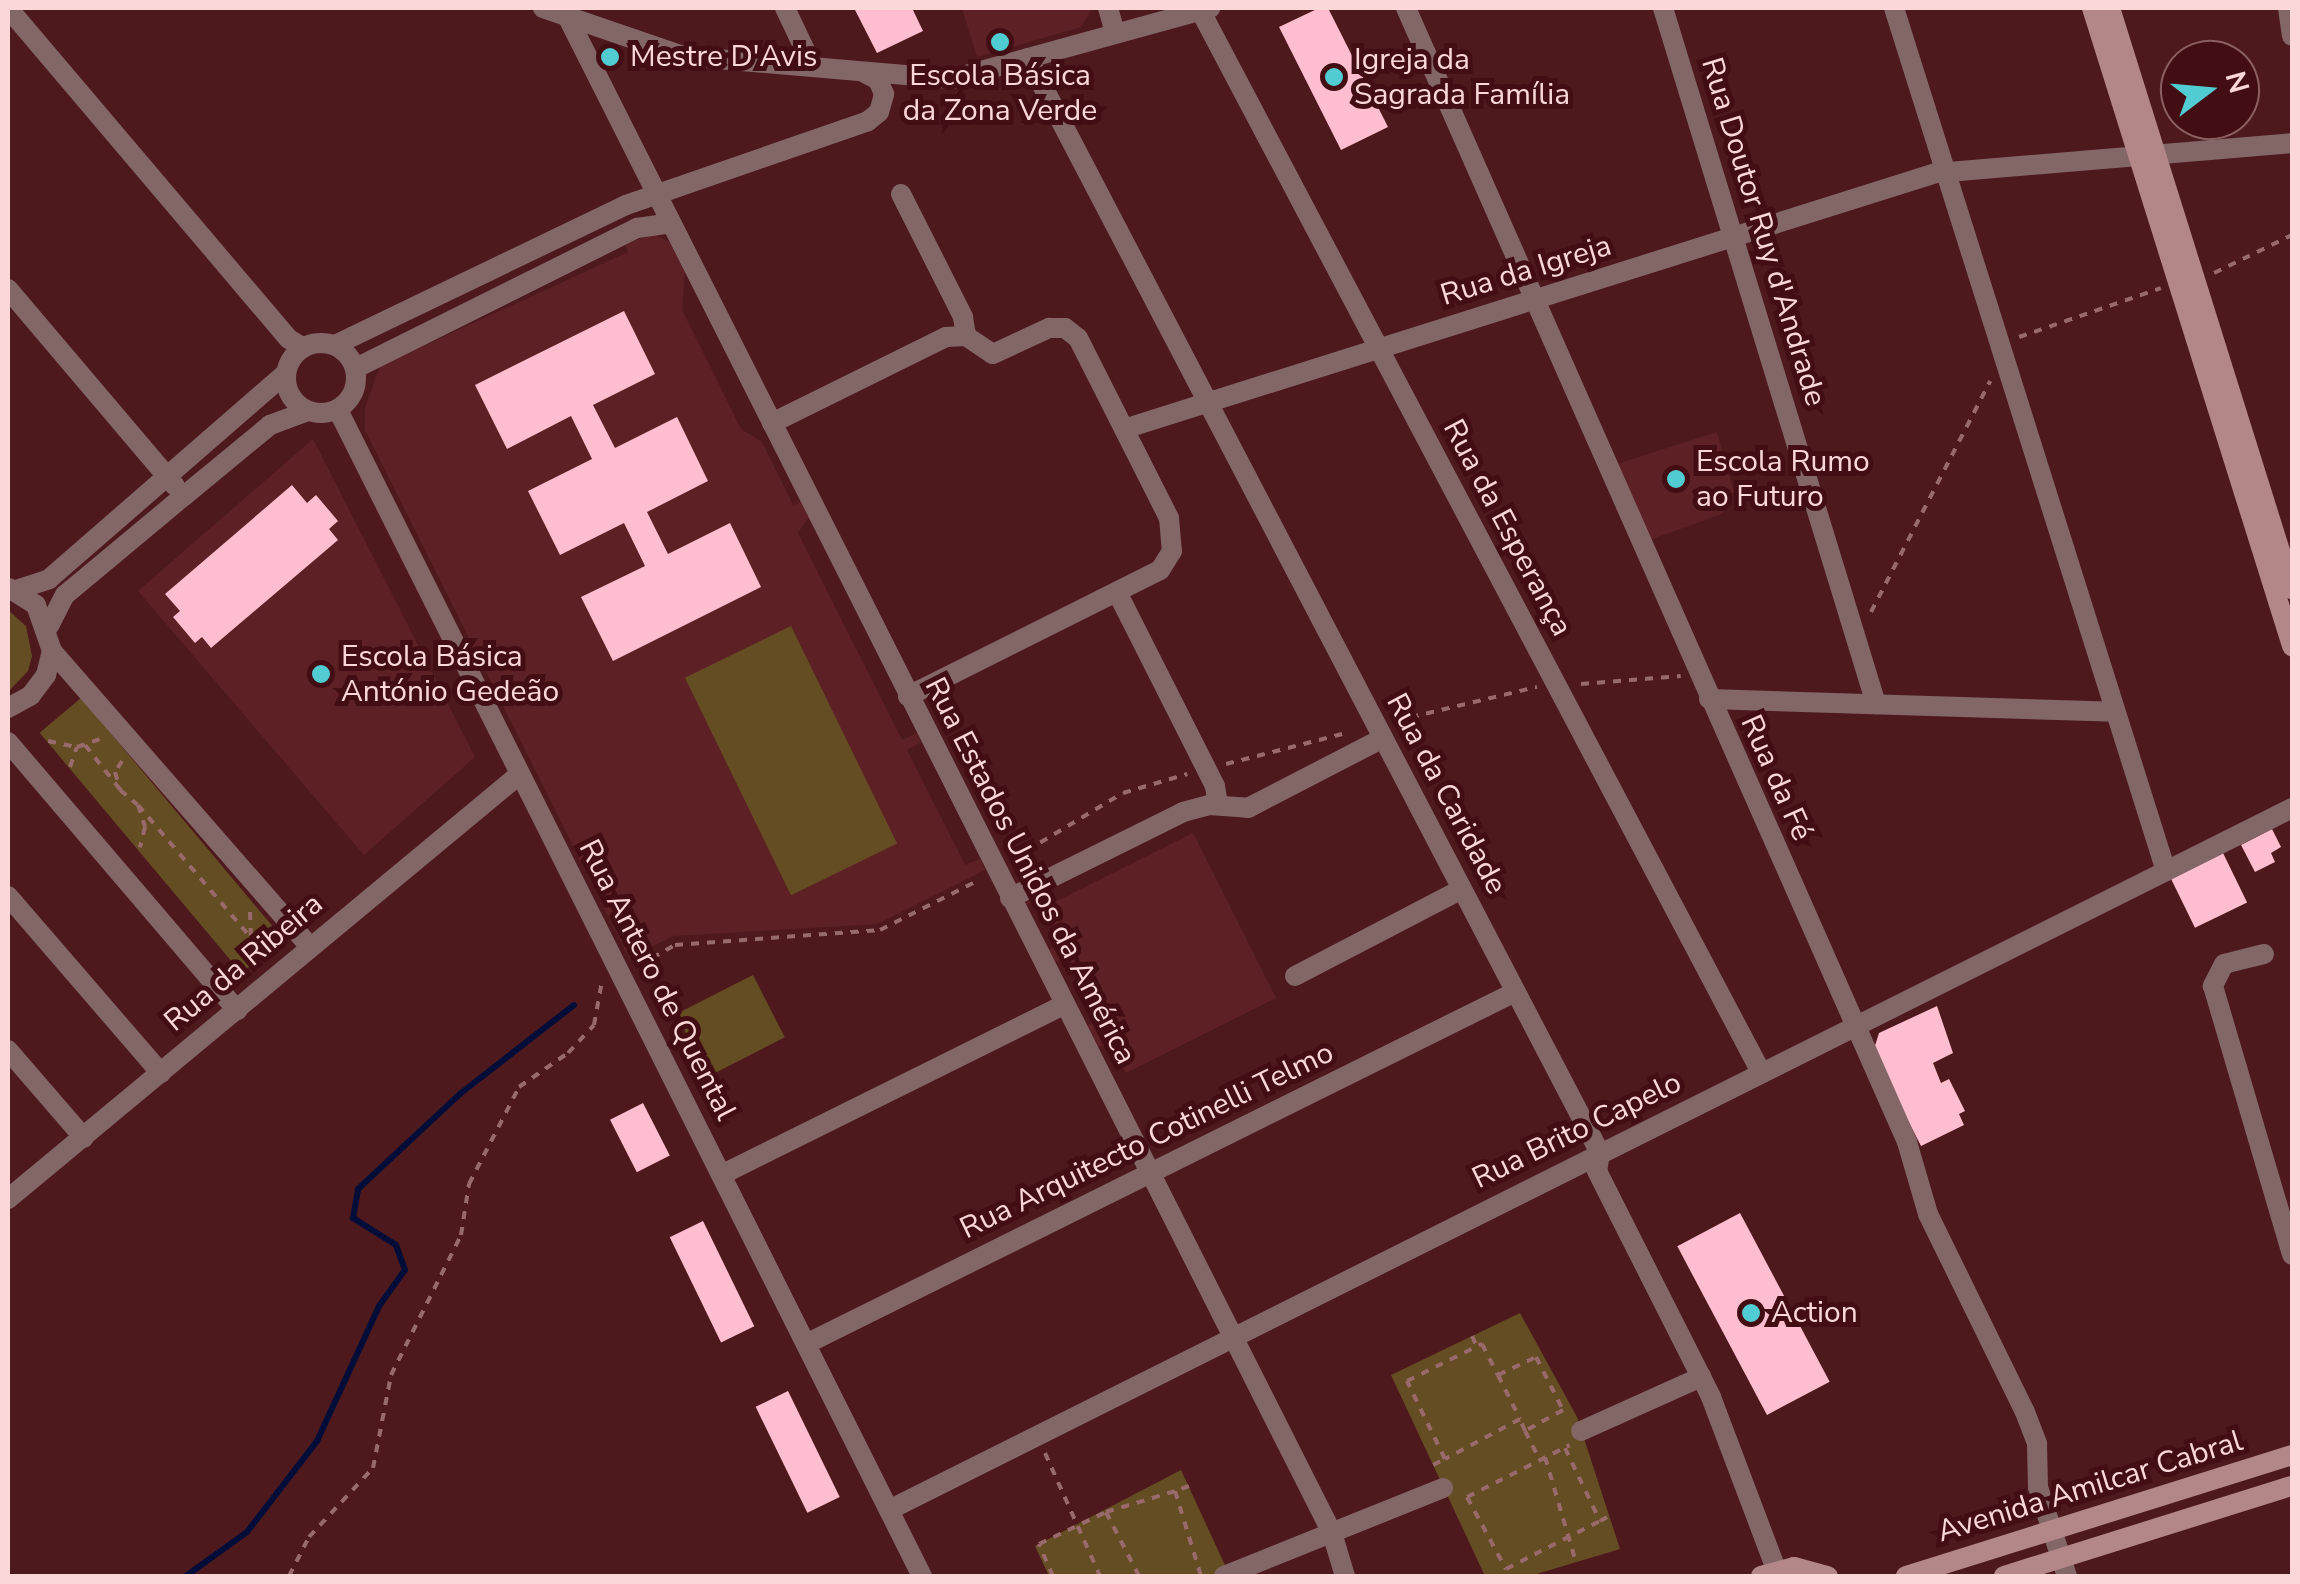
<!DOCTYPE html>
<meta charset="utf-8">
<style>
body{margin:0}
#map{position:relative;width:2300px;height:1584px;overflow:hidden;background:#4e191d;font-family:"Nunito Sans",sans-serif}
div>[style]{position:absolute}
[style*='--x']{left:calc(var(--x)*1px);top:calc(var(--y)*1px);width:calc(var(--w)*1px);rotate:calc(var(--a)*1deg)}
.built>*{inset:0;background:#5d2125}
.green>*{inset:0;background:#654d23;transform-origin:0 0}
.stream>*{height:6px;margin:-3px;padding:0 3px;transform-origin:3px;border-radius:3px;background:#000d39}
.building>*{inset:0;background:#ffbdd0;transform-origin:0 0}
.path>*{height:4px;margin-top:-2px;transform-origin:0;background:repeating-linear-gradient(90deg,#986a6c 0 8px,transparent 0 16px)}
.street>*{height:20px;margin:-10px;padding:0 10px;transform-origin:10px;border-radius:10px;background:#836767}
.street>.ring{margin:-10px;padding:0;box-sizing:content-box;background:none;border:20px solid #836767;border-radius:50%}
.secondary>*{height:20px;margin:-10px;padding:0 10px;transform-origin:10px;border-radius:10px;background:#b38787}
.dots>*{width:28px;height:28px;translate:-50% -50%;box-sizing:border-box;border:5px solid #420e13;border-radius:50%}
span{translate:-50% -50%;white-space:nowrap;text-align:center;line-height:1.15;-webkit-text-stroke:10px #420e13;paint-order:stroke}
.poi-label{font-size:30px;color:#fbd8d7}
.left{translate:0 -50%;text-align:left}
.street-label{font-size:30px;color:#fbd8d7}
.frame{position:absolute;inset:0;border:10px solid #fbd8d7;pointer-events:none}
.north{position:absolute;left:2160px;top:40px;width:100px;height:100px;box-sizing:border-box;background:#420e13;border:2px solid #8c5f61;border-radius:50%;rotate:74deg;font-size:28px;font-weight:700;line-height:40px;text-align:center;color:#fbd8d7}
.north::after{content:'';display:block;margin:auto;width:35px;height:45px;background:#51ccd2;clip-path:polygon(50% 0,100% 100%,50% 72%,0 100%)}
</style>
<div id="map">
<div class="built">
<div style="clip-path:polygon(962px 8px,1092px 8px,1081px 27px,977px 57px)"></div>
<div style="clip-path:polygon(653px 234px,670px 242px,685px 270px,682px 310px,741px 429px,762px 442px,793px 505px,801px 502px,808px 518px,798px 533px,902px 740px,917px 733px,921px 742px,907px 750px,965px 865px,980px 859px,985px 870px,877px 924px,673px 936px,629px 958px,365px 430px,365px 408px,380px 366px,628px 252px,625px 244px)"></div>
<div style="clip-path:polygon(1717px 432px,1734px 493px,1719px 498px,1724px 513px,1650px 540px,1617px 464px)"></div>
<div style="clip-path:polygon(313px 439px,475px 757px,364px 855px,138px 591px)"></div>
<div style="clip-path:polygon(1193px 833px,1276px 998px,1126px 1073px,1110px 1042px,1096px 1048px,1085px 1027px,1099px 1019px,1068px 956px,1053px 963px,1047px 951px,1061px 943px,1040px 901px,1024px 905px,1040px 893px,1055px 902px)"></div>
</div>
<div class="green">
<div style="clip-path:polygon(8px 610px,26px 626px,32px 656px,28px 671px,8px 692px)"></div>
<div style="left:791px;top:626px;width:242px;height:118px;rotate:64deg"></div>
<div style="left:81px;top:698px;width:314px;height:54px;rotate:50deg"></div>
<div style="left:753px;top:975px;width:70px;height:86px;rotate:63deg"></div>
<div style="clip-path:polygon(1520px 1313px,1577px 1417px,1620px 1549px,1530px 1576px,1485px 1576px,1391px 1375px)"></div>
<div style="clip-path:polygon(1181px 1470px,1230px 1576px,1049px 1576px,1035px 1546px)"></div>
</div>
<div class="stream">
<div style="--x:186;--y:1576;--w:75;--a:-35.8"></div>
<div style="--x:247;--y:1532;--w:115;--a:-52.4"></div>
<div style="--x:317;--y:1441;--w:149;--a:-65.3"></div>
<div style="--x:379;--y:1306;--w:44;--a:-54.2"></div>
<div style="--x:405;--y:1270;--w:27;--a:-110"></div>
<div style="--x:396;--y:1245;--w:51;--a:-147.9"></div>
<div style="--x:353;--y:1218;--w:29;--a:-80"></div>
<div style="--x:358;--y:1189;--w:141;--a:-43"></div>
<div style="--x:461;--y:1093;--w:143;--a:-37.9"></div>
</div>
<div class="building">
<div style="clip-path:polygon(854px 8px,912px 8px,923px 31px,877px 53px)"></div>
<div style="clip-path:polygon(1319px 8px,1328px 8px,1388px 127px,1341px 150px,1279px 27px)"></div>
<div style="clip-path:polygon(624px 311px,655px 374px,593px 405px,615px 448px,677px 417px,708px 481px,647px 512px,668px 554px,730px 523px,761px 587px,613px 661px,581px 597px,645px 566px,624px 523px,560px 555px,528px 491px,592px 459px,571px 416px,507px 449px,475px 385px)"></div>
<div style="clip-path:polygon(292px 485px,307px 503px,316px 495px,338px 521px,329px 529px,338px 540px,211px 648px,202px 637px,195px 643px,173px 617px,180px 611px,165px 594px)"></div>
<div style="clip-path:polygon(2272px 829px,2281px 847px,2271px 853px,2275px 862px,2255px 872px,2241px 845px)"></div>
<div style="left:2223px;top:853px;width:55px;height:58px;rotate:64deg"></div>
<div style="clip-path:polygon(1937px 1006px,1953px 1053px,1933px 1063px,1941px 1083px,1949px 1079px,1965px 1111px,1959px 1114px,1964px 1125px,1921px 1146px,1873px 1052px,1879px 1033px)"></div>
<div style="left:643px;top:1103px;width:59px;height:37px;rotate:63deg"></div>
<div style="left:1740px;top:1213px;width:191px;height:71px;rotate:62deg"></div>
<div style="left:703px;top:1221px;width:117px;height:37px;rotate:64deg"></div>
<div style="left:788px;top:1391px;width:118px;height:36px;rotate:64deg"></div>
</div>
<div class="path">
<div style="--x:2214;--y:273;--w:87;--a:-26"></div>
<div style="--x:2019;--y:337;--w:150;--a:-19"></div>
<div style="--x:1871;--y:612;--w:260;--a:-62.7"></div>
<div style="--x:1581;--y:684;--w:100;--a:-4.6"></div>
<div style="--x:1395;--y:721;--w:146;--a:-13.5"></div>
<div style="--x:48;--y:741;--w:30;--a:12"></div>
<div style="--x:77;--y:747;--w:28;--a:-19"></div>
<div style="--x:85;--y:745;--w:55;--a:51.7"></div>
<div style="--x:122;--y:761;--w:13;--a:122"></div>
<div style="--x:115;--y:772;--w:19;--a:74"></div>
<div style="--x:120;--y:790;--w:23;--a:40"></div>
<div style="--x:138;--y:805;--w:23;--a:72"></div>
<div style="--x:145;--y:827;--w:21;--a:104"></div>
<div style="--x:1226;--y:764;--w:120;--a:-14.5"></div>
<div style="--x:70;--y:767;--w:21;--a:-71"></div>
<div style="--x:138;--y:805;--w:175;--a:49.6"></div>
<div style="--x:1013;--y:859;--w:128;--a:-31"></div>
<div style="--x:1123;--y:793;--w:67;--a:-16.5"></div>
<div style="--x:250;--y:912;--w:26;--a:88"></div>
<div style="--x:251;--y:938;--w:21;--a:49"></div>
<div style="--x:638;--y:966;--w:43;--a:-29.6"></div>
<div style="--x:675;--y:945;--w:206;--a:-4.2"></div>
<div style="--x:880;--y:930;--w:111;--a:-26.8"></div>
<div style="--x:1472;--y:1336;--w:12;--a:66"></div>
<div style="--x:1498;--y:1375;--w:49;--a:63.4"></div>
<div style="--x:1520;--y:1419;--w:85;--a:151.9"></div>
<div style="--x:1445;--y:1459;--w:87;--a:-116"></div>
<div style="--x:1407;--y:1381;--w:84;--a:-26.3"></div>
<div style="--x:1482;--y:1344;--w:35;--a:63"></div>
<div style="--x:1498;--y:1375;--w:42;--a:-25.3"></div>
<div style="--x:1536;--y:1357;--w:59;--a:63"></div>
<div style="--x:1563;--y:1410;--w:43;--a:151.1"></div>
<div style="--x:1525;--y:1431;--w:13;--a:-113"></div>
<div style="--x:1525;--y:1431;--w:33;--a:63"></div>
<div style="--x:1565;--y:1448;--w:81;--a:64.4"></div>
<div style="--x:1600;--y:1521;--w:10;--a:-29"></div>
<div style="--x:1045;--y:1453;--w:135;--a:65.9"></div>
<div style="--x:1545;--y:1457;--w:109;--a:73.6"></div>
<div style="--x:1433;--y:1465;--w:13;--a:-27"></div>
<div style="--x:1189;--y:1486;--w:15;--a:160"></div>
<div style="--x:1175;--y:1491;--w:89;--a:73"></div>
<div style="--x:1467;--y:1497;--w:82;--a:61.6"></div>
<div style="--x:1506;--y:1569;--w:106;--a:-27.1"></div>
<div style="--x:1467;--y:1497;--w:115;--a:-26.8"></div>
<div style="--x:289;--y:1576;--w:44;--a:-62.9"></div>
<div style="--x:309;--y:1537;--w:94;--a:-47.2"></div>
<div style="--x:373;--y:1468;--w:95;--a:-79"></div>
<div style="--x:391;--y:1375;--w:157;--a:-63.4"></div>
<div style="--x:461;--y:1235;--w:52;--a:-81.1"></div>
<div style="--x:469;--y:1184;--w:109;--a:-62.7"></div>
<div style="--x:519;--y:1087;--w:60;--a:-34.8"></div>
<div style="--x:568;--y:1053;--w:38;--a:-47"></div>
<div style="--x:594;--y:1025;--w:45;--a:-79.7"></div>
<div style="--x:1053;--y:1576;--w:35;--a:-114"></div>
<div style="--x:1039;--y:1544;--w:74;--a:-25.5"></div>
<div style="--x:1139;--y:1576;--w:72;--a:-117.3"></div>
<div style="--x:1106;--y:1512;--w:72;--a:-16.9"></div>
</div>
<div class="street">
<div style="--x:8;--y:8;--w:434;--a:49.7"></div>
<div style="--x:289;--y:339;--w:17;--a:31"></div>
<div style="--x:543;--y:8;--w:148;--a:18.9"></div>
<div style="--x:683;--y:56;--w:270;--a:4.9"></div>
<div style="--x:952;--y:79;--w:268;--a:-15.4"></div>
<div style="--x:563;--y:8;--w:1708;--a:63.24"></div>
<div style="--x:1332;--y:1533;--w:45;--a:73.2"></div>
<div style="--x:785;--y:8;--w:65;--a:64.6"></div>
<div style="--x:1108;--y:8;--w:26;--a:74"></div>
<div style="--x:1199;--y:8;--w:1203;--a:62.16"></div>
<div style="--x:1406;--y:8;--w:1240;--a:66.16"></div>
<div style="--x:1907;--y:1142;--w:75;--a:73.7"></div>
<div style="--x:1928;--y:1214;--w:220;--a:63.9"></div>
<div style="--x:2025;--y:1412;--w:34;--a:69"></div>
<div style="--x:2037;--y:1444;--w:43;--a:88.7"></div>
<div style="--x:2038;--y:1487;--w:94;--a:72"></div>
<div style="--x:1663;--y:8;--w:728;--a:72.98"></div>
<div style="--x:1894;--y:8;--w:905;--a:72.51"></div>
<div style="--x:2288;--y:8;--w:28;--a:82"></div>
<div style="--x:1028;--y:58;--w:1235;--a:62.42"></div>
<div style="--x:1600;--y:1153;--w:18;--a:99"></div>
<div style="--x:1597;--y:1171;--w:253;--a:63.2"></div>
<div style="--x:1711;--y:1397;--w:184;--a:69.3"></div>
<div style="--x:901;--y:194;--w:138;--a:63.2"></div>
<div style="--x:963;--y:317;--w:19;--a:81"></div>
<div style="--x:8;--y:289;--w:258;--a:49.7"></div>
<div class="ring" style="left:286px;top:343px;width:50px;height:50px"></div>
<div style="--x:335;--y:345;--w:323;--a:-25.7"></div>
<div style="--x:626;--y:205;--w:256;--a:-19.1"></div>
<div style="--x:868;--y:121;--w:14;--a:-39"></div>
<div style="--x:879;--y:112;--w:19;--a:-74"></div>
<div style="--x:884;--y:94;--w:15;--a:-113"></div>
<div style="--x:878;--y:80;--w:17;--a:-152"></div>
<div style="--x:356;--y:368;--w:314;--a:-26.5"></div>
<div style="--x:637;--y:228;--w:34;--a:-8"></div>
<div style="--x:338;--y:410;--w:1304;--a:63.4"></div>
<div style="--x:772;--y:423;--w:194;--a:-26.3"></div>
<div style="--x:946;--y:337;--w:20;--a:-3"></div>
<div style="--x:966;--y:336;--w:32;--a:34"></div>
<div style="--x:993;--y:354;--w:62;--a:-24.9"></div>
<div style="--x:1049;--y:328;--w:16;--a:0"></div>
<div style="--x:1065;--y:328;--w:16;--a:38"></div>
<div style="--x:1078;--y:338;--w:202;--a:63.2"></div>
<div style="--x:1169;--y:518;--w:33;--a:85"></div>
<div style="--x:1172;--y:551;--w:22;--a:122"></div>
<div style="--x:1160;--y:570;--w:282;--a:153.4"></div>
<div style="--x:1124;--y:429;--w:851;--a:-17.5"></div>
<div style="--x:1936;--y:173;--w:357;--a:-4.8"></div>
<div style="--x:16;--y:590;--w:35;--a:-18"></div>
<div style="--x:49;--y:579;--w:314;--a:-41"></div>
<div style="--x:1117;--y:592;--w:217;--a:63.2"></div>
<div style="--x:1215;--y:786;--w:19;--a:81"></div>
<div style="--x:49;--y:626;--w:35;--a:-63"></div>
<div style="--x:65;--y:595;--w:155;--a:-39.8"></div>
<div style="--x:184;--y:496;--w:112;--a:-39.5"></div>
<div style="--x:270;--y:425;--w:40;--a:-20.2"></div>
<div style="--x:52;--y:651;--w:393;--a:48.9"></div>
<div style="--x:1709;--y:699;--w:406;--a:1.8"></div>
<div style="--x:8;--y:708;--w:26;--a:-29"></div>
<div style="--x:31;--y:695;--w:25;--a:-53"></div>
<div style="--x:46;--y:675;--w:25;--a:-76"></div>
<div style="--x:52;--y:651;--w:49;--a:-109.2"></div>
<div style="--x:36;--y:605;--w:32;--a:-148"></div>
<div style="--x:8;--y:742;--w:353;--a:49.5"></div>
<div style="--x:8;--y:896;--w:234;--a:49.2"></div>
<div style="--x:1010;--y:898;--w:193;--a:-26.4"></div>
<div style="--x:1183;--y:812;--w:27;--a:-15"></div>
<div style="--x:1209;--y:805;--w:39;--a:4"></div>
<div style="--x:1248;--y:808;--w:152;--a:-27.4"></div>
<div style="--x:2264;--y:954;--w:41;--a:166"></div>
<div style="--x:2224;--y:964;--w:25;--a:117"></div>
<div style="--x:2213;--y:986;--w:280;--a:73.6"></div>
<div style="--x:1295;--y:976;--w:188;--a:-27.5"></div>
<div style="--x:8;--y:1050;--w:116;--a:49.2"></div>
<div style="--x:721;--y:1175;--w:382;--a:-26.4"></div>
<div style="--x:8;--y:1199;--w:665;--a:-39.7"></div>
<div style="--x:806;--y:1344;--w:792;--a:-26.4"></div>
<div style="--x:1581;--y:1431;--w:132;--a:-24.2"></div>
<div style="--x:889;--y:1510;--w:1569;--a:-26.58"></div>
<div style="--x:1224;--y:1576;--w:236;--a:-21.9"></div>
</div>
<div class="secondary">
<div style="--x:2092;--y:8;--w:669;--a:72.59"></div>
<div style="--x:2110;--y:8;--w:609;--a:72.61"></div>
<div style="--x:1761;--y:1576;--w:34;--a:-15"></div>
<div style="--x:1794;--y:1567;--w:35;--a:15"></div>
<div style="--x:1906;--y:1576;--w:405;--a:-17.4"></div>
<div style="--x:2004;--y:1576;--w:302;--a:-17.4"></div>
</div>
<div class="dots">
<div style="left:1000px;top:42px;background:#51ccd2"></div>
<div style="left:610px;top:57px;background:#51ccd2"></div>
<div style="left:1334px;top:77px;background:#51ccd2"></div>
<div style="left:1676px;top:479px;background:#51ccd2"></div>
<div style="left:321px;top:674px;background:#51ccd2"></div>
<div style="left:1751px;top:1313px;background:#51ccd2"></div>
</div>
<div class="poi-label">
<span class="left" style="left:630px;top:57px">Mestre D'Avis</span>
<span class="left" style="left:1354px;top:77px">Igreja da<br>Sagrada Família</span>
<span style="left:1000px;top:93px">Escola Básica<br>da Zona Verde</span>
<span class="left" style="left:1696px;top:479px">Escola Rumo<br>ao Futuro</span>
<span class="left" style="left:341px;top:674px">Escola Básica<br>António Gedeão</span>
<span class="left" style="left:1771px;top:1313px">Action</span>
</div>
<div class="street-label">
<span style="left:1763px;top:232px;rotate:73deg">Rua Doutor Ruy d'Andrade</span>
<span style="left:1526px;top:271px;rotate:-17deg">Rua da Igreja</span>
<span style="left:1507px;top:528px;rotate:62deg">Rua da Esperança</span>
<span style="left:1776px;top:778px;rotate:66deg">Rua da Fé</span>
<span style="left:1446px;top:794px;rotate:62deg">Rua da Caridade</span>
<span style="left:1030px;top:871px;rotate:63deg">Rua Estados Unidos da América</span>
<span style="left:244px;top:963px;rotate:-40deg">Rua da Ribeira</span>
<span style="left:657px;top:980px;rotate:63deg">Rua Antero de Quental</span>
<span style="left:1577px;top:1131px;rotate:-26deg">Rua Brito Capelo</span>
<span style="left:1147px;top:1141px;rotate:-26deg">Rua Arquitecto Cotinelli Telmo</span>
<span style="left:2090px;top:1487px;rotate:-17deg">Avenida Amilcar Cabral</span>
</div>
<div class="frame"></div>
<div class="north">N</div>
</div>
